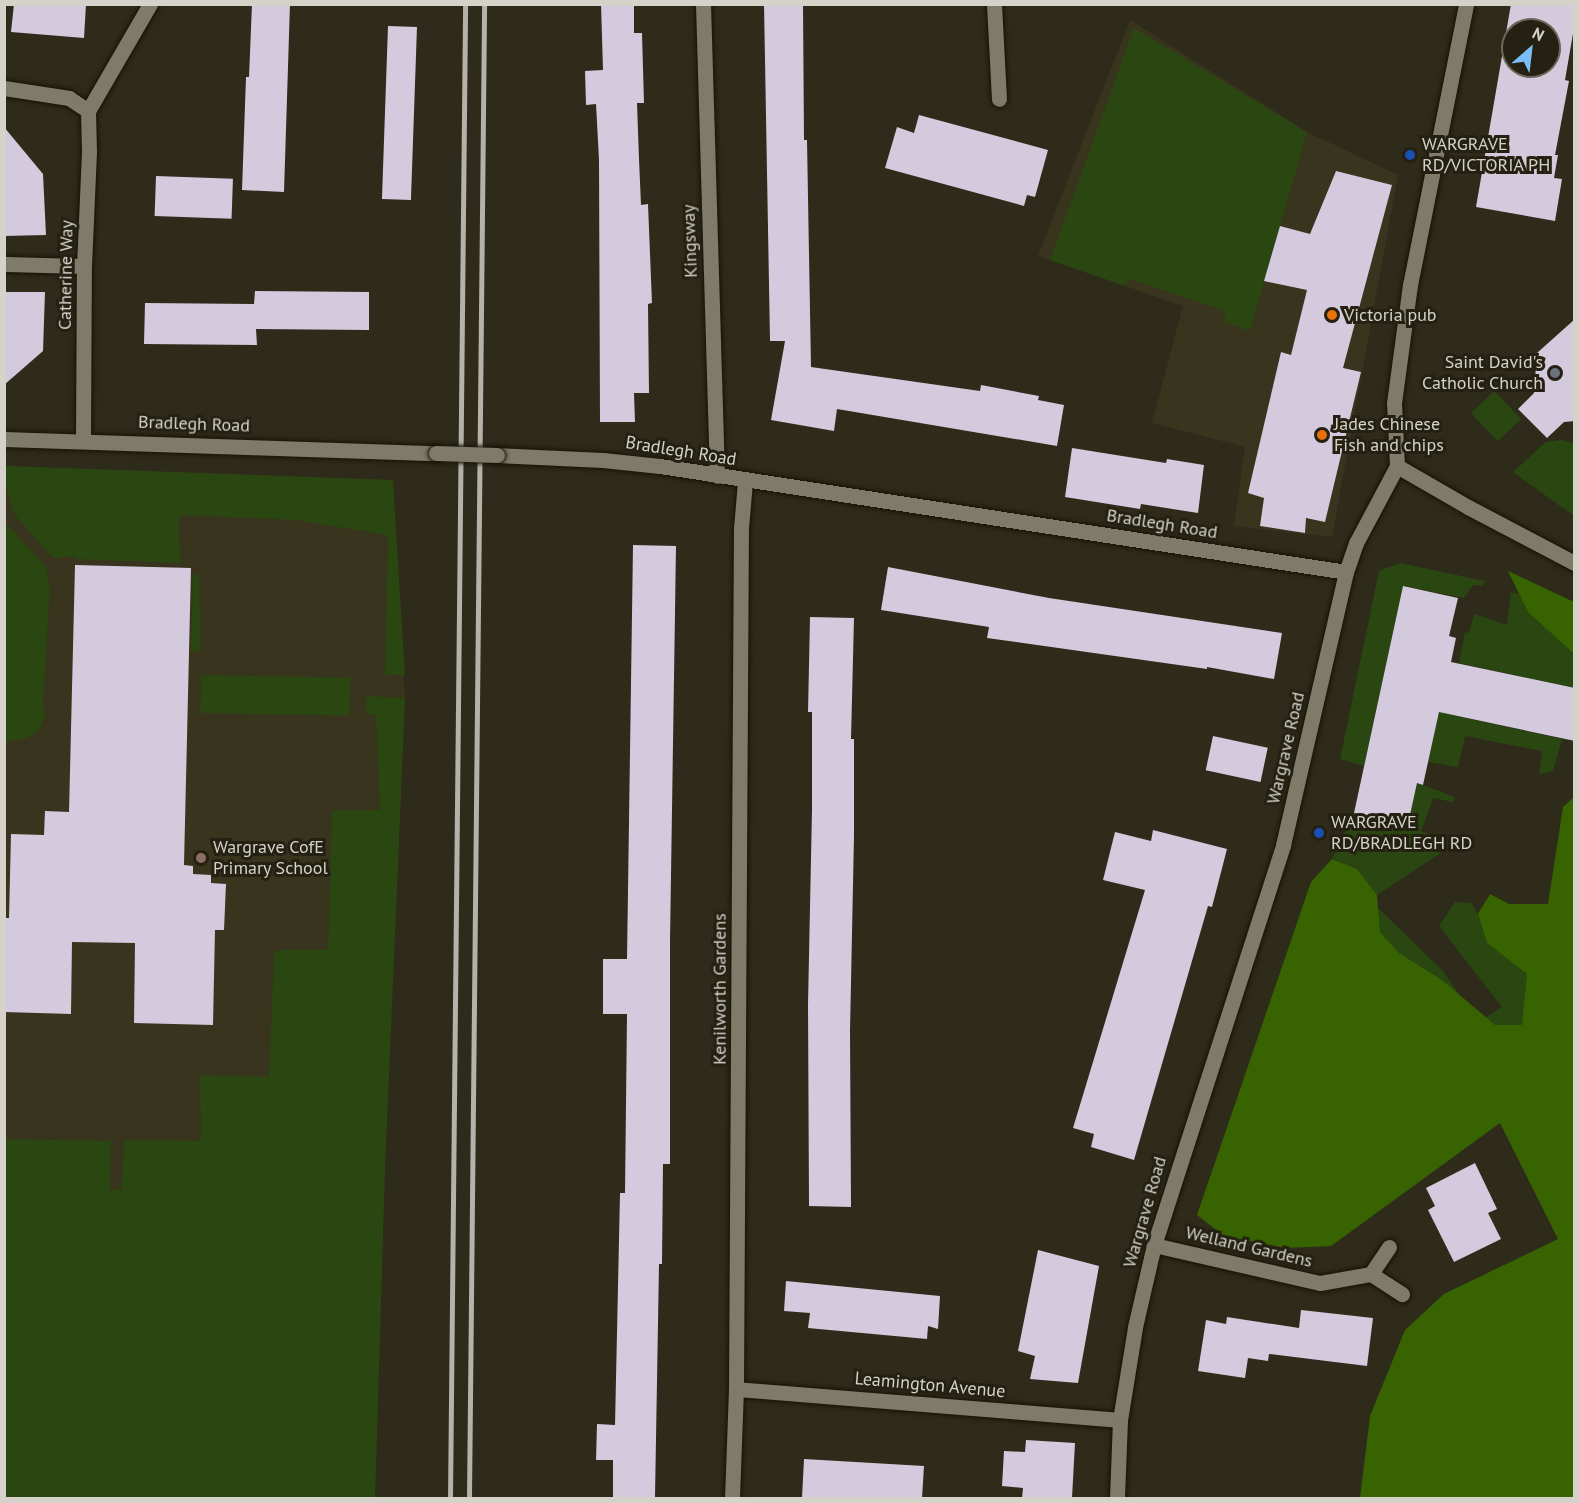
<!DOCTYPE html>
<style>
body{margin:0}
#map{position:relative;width:1579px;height:1503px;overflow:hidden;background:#2e2b1b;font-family:"PT Sans",sans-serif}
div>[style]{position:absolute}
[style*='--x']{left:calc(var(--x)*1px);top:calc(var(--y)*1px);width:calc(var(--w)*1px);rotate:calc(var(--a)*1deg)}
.built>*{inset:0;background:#39341e}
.green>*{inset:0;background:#2a4611;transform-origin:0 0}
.forest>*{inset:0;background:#376400}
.building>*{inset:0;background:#d3cadd;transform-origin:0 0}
.roads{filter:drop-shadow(0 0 2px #171305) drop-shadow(0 0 2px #171305)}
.street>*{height:15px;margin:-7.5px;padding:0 7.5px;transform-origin:7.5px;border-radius:7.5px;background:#7f7b69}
.secondary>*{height:15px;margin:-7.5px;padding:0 7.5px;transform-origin:7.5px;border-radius:7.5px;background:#7f7b69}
.rail>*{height:4.5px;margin:-2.25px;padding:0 2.25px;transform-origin:2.25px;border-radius:2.25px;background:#b5b3a9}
.bridges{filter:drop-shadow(0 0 2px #171305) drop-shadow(0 0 2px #171305)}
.street-bridge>*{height:15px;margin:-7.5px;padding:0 7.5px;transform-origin:7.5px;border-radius:7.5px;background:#7f7b69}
.dots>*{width:16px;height:16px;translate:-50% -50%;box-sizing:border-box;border:3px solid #252112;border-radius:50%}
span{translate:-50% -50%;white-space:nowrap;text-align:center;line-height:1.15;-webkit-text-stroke:6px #252112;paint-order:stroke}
.poi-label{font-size:18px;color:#d4d2c9}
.left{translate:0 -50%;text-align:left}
.right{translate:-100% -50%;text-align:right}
.street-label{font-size:18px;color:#d4d2c9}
.frame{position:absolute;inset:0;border:6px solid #d4d2c9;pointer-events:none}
.north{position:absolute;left:1501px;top:18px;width:60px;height:60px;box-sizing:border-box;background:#252112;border:2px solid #6b685b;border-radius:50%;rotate:28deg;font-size:16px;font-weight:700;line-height:24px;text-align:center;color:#d4d2c9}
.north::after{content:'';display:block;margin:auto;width:21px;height:27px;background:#7abef8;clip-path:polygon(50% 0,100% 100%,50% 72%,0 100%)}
</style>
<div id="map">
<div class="built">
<div style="clip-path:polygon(1130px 20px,1307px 132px,1398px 175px,1332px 537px,1234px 526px,1245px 447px,1152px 423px,1183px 306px,1038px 256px)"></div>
<div style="clip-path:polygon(5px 466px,393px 480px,405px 699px,385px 1168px,375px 1498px,5px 1498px)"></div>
</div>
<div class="green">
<div style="clip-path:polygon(1134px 28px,1307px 132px,1250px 331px,1224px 322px,1225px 311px,1130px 279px,1125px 286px,1050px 260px)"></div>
<div style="left:1494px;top:391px;width:39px;height:32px;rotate:46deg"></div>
<div style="clip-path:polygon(1562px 440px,1574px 443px,1574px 516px,1513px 472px,1546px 442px)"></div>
<div style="clip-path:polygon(6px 466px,393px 480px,405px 675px,385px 675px,388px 535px,295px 520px,182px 515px,179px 517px,180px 563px,76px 559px,75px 556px,53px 558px,14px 514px,6px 486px)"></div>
<div style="clip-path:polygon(4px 521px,46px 567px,50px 586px,43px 702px,45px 716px,39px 730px,28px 738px,6px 742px)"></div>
<div style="clip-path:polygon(1400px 563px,1485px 581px,1482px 586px,1473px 585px,1464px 598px,1403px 586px,1364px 766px,1340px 759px,1379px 571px)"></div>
<div style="clip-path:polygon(193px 574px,199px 575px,201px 652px,191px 650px)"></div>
<div style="clip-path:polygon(1511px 592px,1519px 594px,1528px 612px,1574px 654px,1574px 688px,1459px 663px,1465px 632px,1469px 633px,1474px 614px,1507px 625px)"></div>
<div style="left:201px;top:675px;width:149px;height:38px;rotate:1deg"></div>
<div style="clip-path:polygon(367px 696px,405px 698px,385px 1168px,375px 1498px,5px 1498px,5px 1139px,111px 1141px,110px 1189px,121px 1190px,125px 1140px,201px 1141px,200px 1075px,269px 1077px,274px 953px,278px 950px,328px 950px,332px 810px,380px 810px,376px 715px,365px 713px)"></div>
<div style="clip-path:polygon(1439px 712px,1562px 739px,1553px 771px,1539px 774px,1542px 751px,1465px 736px,1458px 767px,1428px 762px)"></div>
<div style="clip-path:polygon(1417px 783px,1455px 797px,1453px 802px,1433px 798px,1421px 831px,1443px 840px,1445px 850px,1377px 895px,1357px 869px,1332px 859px,1354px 813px,1407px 824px)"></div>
<div style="clip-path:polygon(1455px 902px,1471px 903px,1478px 914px,1487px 943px,1527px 974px,1523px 1025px,1495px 1025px,1485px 1018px,1502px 1007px,1439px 926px)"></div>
<div style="clip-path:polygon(1378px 908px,1443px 971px,1461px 997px,1442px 980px,1399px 953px,1380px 932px)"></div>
</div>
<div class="forest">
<div style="clip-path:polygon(1508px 571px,1574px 602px,1574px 654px,1528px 612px)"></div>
<div style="clip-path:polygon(1574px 797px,1574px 1498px,1360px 1498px,1370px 1416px,1405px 1330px,1444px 1294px,1558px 1239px,1500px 1123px,1331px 1246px,1286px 1248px,1224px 1236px,1197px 1215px,1311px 882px,1332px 859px,1357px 869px,1377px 895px,1380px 932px,1399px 953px,1442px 980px,1495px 1025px,1522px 1025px,1527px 974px,1487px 943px,1478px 914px,1490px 894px,1509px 904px,1548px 904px,1563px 807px)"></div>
</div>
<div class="building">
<div style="clip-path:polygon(14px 4px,86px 4px,84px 38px,11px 32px)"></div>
<div style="clip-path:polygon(252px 4px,290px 4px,284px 192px,242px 190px,246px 77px,249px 77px)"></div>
<div style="clip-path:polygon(601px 4px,634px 4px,634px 33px,642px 33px,644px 103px,637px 103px,639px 159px,641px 205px,648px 204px,652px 303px,648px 304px,649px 393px,634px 393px,635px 422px,600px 422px,599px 160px,596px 104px,586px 105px,585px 71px,603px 70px)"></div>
<div style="clip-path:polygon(764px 4px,803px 4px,804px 140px,807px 140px,811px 367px,980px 391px,981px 385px,1039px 396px,1038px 400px,1064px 405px,1057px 446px,837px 409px,834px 431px,771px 420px,785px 341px,770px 341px)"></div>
<div style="clip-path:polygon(evenodd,1511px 4px,1575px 4px,1575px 22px,1565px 80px,1569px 81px,1555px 155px,1558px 155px,1554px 178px,1562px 179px,1555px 221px,1476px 207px,1511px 4px,1513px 30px,1549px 30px,1549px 66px,1513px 66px,1513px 30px)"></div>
<div style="left:388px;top:26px;width:29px;height:173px;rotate:2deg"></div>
<div style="clip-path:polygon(919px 115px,1048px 150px,1035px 197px,1027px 195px,1024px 206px,885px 168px,897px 127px,914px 133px)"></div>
<div style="clip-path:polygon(4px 127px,43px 174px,46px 235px,4px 236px)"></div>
<div style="clip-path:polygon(1336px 171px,1392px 185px,1343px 368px,1361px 372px,1325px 522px,1306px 518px,1305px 533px,1260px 526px,1264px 498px,1248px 493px,1281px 352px,1291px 355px,1307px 290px,1264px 281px,1280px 226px,1310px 234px)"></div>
<div style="left:156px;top:176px;width:77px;height:40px;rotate:2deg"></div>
<div style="clip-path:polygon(255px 291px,369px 292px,369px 330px,256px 329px,257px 345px,144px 344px,145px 303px,254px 304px)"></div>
<div style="clip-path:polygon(4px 292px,45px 292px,43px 351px,4px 385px)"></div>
<div style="clip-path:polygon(1575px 319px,1575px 421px,1564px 422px,1547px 438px,1518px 409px,1534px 393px,1537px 353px)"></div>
<div style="clip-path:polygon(1072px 448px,1166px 463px,1167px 459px,1204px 465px,1198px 513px,1141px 504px,1140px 509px,1065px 497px)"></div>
<div style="clip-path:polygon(633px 545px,676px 546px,670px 942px,670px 1164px,663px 1164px,662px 1264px,659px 1264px,655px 1498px,613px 1498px,613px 1460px,596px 1460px,597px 1424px,615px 1425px,620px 1193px,625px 1193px,627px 1014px,603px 1014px,603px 959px,627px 959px)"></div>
<div style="clip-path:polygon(75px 565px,191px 568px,184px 865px,193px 866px,193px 874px,211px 875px,211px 883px,226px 884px,224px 930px,215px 930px,213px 1025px,134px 1023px,135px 943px,72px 942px,71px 1014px,4px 1012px,4px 918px,9px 918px,11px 834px,44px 835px,45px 811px,69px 812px)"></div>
<div style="clip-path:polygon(888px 567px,1049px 598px,1282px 633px,1274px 679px,1207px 667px,1207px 669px,987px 638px,989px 627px,881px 610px)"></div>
<div style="clip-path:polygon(1403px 586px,1458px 598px,1449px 636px,1456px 638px,1451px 662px,1575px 688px,1575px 741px,1439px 712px,1423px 785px,1417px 783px,1408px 824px,1354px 813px)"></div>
<div style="clip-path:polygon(810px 617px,854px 618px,851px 739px,854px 739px,854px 836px,850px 1031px,851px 1207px,809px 1206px,808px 1004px,812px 809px,812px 712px,808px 712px)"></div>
<div style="left:1213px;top:736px;width:56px;height:35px;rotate:12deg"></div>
<div style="clip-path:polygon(1153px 830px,1227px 849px,1212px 907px,1208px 906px,1134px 1160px,1091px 1147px,1094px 1134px,1073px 1128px,1145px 890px,1103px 880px,1115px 832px,1151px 841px)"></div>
<div style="clip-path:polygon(1475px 1163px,1497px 1209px,1488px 1213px,1501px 1239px,1454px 1262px,1428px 1210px,1435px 1206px,1426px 1188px)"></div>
<div style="clip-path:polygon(1038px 1250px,1099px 1266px,1078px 1383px,1030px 1379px,1035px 1356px,1018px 1351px)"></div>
<div style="clip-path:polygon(786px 1281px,940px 1296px,938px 1329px,928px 1326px,927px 1339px,808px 1328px,810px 1313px,784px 1311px)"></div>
<div style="clip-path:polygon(1301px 1310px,1373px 1318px,1367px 1366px,1269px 1354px,1268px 1361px,1248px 1358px,1245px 1378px,1198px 1371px,1206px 1320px,1226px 1324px,1227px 1317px,1299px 1328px)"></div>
<div style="clip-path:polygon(1026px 1440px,1075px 1443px,1072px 1498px,1022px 1498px,1023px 1488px,1002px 1486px,1004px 1451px,1025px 1452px)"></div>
<div style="clip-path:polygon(804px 1459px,924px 1466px,922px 1498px,802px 1498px)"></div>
</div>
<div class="roads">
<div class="street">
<div style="--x:703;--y:4;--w:472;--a:88.3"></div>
<div style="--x:994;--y:4;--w:95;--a:87"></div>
<div style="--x:4;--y:88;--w:66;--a:8.7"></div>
<div style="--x:69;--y:98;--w:23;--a:34"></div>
<div style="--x:4;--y:264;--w:80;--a:1.4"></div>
<div style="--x:4;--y:439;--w:432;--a:1.9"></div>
<div style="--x:83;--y:441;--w:175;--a:-89.7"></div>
<div style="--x:84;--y:266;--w:114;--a:-87.5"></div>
<div style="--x:89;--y:152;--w:41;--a:-91.4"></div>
<div style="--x:88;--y:111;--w:124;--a:-59.9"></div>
<div style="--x:497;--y:455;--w:106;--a:2.7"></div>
<div style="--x:603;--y:460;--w:57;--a:6"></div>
<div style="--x:660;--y:466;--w:694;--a:8.78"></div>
<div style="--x:1154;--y:1245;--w:170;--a:12.9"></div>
<div style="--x:1320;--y:1283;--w:52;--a:-10"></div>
<div style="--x:1389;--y:1247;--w:32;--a:124"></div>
<div style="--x:1371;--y:1274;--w:37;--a:33"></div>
<div style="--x:736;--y:1389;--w:385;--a:4.6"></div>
<div style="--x:732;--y:1498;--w:109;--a:-87.9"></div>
<div style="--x:736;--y:1389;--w:861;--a:-89.67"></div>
<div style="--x:741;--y:528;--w:47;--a:-85.1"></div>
</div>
<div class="secondary">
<div style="--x:1397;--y:466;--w:82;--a:30"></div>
<div style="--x:1468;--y:507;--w:120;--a:27.8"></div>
<div style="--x:1117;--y:1498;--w:78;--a:-87.8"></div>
<div style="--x:1120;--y:1420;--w:94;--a:-80.8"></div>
<div style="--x:1135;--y:1327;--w:84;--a:-77"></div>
<div style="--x:1154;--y:1245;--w:420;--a:-72.1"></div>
<div style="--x:1283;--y:845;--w:280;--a:-77"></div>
<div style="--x:1346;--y:572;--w:31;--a:-71"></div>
<div style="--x:1356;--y:543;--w:87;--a:-62"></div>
<div style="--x:1397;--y:466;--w:63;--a:-92.7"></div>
<div style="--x:1394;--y:403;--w:119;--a:-82.3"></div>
<div style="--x:1410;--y:285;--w:287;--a:-78.7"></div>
</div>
</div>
<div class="rail">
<div style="--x:450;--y:1498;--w:1494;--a:-89.42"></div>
<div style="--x:469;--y:1498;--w:1494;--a:-89.42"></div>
</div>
<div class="bridges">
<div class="street-bridge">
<div style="--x:436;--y:453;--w:61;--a:1.9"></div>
</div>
</div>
<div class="dots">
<div style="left:1410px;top:155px;background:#1a4fb4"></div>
<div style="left:1332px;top:315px;background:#e8710a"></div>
<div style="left:1555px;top:373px;background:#6b7280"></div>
<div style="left:1322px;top:435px;background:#e8710a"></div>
<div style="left:1319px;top:833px;background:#1a4fb4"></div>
<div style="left:201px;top:858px;background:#8d6e63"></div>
</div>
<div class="poi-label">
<span class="left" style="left:1422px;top:155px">WARGRAVE<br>RD/VICTORIA PH</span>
<span class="left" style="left:1344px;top:315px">Victoria pub</span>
<span class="right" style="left:1543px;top:373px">Saint David's<br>Catholic Church</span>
<span class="left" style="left:1334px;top:435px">Jades Chinese<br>Fish and chips</span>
<span class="left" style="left:1331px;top:833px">WARGRAVE<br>RD/BRADLEGH RD</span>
<span class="left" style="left:213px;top:858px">Wargrave CofE<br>Primary School</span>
</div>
<div class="street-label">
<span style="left:690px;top:241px;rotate:-92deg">Kingsway</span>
<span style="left:66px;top:275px;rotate:-89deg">Catherine Way</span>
<span style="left:194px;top:424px;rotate:2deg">Bradlegh Road</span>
<span style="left:681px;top:451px;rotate:9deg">Bradlegh Road</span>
<span style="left:1162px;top:524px;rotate:9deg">Bradlegh Road</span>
<span style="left:1286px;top:748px;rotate:-77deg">Wargrave Road</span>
<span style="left:720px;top:989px;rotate:-90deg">Kenilworth Gardens</span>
<span style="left:1145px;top:1212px;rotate:-74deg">Wargrave Road</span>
<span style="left:1249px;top:1247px;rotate:13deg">Welland Gardens</span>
<span style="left:930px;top:1385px;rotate:5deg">Leamington Avenue</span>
</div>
<div class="frame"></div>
<div class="north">N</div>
</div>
